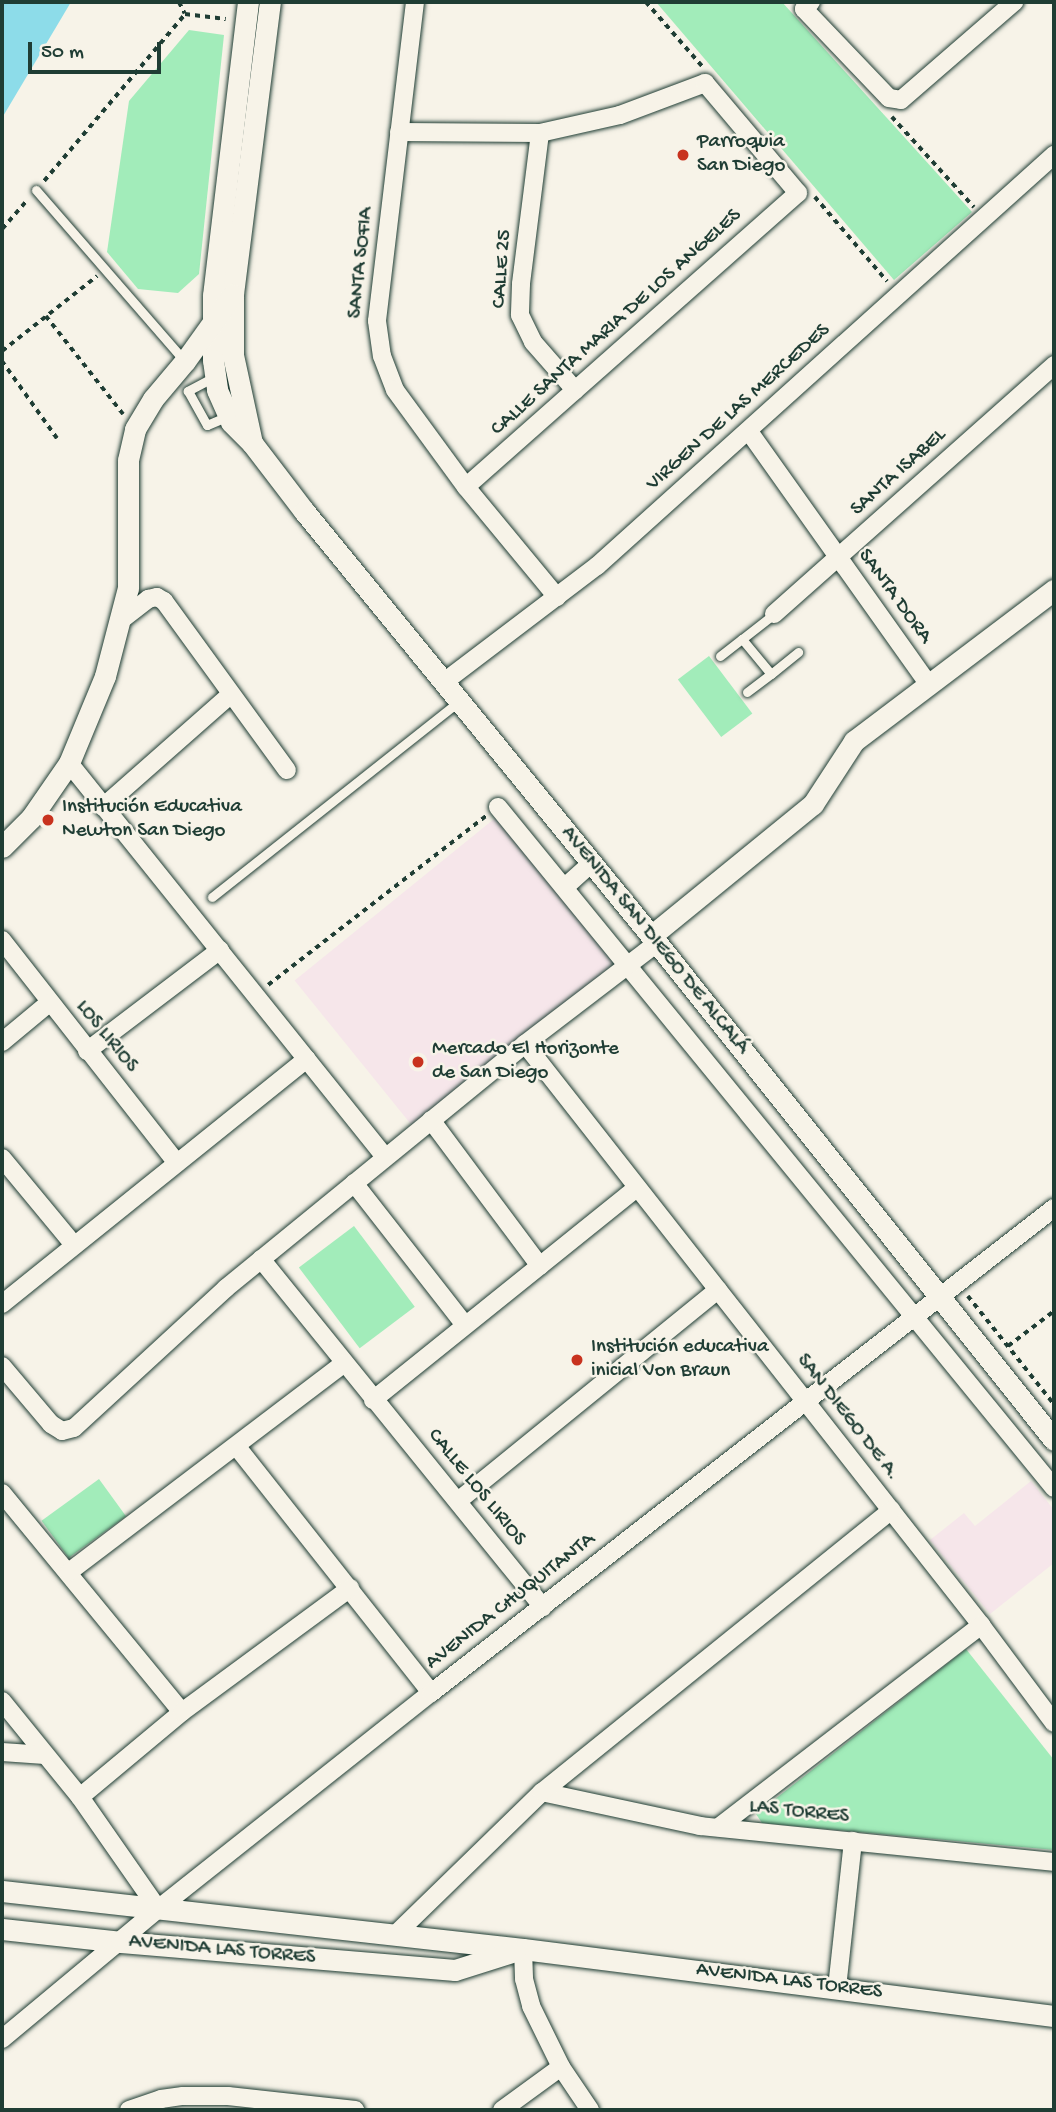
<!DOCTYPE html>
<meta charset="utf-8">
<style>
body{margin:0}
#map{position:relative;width:1056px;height:2112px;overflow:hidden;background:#f7f3e8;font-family:"Gochi Hand",sans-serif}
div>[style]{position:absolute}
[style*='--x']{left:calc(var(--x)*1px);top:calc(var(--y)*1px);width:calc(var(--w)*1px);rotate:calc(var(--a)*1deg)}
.built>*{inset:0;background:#f6e6ea;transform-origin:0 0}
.green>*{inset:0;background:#a2ecba;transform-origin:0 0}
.water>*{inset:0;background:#8ddce9}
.path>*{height:3.5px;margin-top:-1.75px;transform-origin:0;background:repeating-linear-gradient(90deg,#1f3d34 0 5px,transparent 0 10px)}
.roads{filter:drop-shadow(0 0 2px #1f3d34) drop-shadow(0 0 2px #1f3d34)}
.service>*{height:9px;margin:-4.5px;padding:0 4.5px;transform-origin:4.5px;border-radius:4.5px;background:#f7f3e8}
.minor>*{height:18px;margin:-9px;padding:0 9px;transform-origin:9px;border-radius:9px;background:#f7f3e8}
.tertiary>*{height:21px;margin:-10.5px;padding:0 10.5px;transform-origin:10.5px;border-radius:10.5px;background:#f7f3e8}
.dots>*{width:19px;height:19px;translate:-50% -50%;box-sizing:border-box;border:4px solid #f7f3e8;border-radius:50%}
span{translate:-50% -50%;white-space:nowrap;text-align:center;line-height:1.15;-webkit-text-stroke:5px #f7f3e8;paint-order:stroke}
.poi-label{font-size:21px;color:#1f3d34}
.left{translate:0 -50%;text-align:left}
.street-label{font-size:21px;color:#1f3d34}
.frame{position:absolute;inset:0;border:4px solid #1f3d34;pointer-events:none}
.scale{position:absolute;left:28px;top:42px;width:133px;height:32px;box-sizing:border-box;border:4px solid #1f3d34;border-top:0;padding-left:9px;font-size:21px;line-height:24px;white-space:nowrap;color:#1f3d34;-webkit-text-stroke:5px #f7f3e8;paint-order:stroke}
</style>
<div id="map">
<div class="built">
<div style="left:499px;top:815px;width:189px;height:263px;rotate:51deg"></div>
<div style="clip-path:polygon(1031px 1481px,1054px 1510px,1054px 1563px,990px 1614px,930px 1540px,964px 1513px,975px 1526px)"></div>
</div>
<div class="green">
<div style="clip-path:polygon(656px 2px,782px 2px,972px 212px,894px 280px)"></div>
<div style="clip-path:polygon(189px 30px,224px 35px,199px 274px,178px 293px,138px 289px,107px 252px,129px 101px)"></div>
<div style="left:709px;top:656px;width:72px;height:39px;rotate:53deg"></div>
<div style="left:354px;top:1226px;width:101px;height:69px;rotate:53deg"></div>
<div style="left:99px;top:1479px;width:46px;height:71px;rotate:54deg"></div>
<div style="clip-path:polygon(966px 1649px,1054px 1760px,1054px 1850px,762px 1823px,756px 1814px)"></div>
</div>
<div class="water">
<div style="clip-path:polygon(2px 2px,71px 2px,2px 118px)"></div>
</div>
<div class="path">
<div style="--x:179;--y:2;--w:13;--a:63"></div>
<div style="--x:185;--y:14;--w:41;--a:7"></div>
<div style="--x:646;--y:2;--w:85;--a:48.8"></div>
<div style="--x:892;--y:117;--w:122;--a:47.7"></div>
<div style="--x:44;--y:181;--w:219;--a:-49.8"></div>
<div style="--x:815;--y:197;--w:111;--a:49.4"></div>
<div style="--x:2;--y:229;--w:38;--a:-49"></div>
<div style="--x:46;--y:316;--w:125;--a:51.8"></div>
<div style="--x:2;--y:351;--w:121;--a:-38.3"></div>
<div style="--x:2;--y:361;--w:95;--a:54.5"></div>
<div style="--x:268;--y:985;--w:276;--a:-37.8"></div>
<div style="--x:968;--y:1296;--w:138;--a:51.5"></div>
<div style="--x:1008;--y:1346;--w:58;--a:-37.3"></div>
</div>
<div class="roads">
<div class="service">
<div style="--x:36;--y:190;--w:225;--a:49"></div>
<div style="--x:214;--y:377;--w:30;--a:152"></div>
<div style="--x:188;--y:391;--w:39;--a:61"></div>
<div style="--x:207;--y:425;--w:23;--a:-23"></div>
<div style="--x:774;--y:614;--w:41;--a:142"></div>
<div style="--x:742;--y:639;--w:45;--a:50.4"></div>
<div style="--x:771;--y:674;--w:35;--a:-39"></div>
<div style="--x:720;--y:656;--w:28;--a:-38"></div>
<div style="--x:747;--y:692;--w:30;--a:-37"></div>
<div style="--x:212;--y:897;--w:314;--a:-38.4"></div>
</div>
<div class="minor">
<div style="--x:415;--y:2;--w:321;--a:96.8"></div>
<div style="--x:377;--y:321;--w:35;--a:82"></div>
<div style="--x:382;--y:356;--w:36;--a:69"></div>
<div style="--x:395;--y:390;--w:120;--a:53.8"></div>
<div style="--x:466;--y:487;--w:143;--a:50.4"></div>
<div style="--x:811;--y:2;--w:10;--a:135"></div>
<div style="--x:804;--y:9;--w:123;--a:46.3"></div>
<div style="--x:889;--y:98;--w:12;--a:9"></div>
<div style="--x:901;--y:100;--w:150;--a:-40.9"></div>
<div style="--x:399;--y:132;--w:141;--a:0.4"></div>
<div style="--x:540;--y:133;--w:82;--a:-12.7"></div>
<div style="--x:620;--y:115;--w:91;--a:-20.6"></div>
<div style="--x:705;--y:83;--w:144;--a:49.8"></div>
<div style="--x:798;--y:193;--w:443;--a:138.5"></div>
<div style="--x:540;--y:133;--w:152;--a:97.2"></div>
<div style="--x:521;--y:284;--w:31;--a:92"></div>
<div style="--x:520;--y:315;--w:30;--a:64"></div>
<div style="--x:533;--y:342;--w:64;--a:48.8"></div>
<div style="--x:750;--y:433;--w:309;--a:54.6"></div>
<div style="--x:774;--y:614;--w:375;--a:-41.6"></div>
<div style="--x:120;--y:621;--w:36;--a:-38"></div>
<div style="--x:148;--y:599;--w:9;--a:-13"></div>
<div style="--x:157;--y:597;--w:8;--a:30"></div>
<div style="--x:164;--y:601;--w:209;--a:54"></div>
<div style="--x:444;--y:682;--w:192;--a:-37.2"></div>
<div style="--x:597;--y:566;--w:615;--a:-41.97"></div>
<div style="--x:69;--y:763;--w:505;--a:51.27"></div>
<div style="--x:103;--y:807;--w:169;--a:-41.4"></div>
<div style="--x:498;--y:807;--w:879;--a:50.77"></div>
<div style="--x:565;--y:887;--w:36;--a:-42"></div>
<div style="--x:2;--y:940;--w:282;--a:51.9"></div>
<div style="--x:2;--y:1042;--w:61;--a:-39.7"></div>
<div style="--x:525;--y:1044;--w:739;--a:51.87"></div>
<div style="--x:981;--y:1625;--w:122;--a:53.3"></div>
<div style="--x:87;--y:1051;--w:167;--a:-37.2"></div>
<div style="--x:431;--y:1120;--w:182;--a:53.3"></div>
<div style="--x:2;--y:1158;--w:113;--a:50.4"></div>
<div style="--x:354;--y:1183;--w:180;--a:52"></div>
<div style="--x:261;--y:1259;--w:448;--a:51"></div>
<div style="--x:2;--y:1304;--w:391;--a:-38.8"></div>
<div style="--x:2;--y:1366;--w:76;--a:49.8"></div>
<div style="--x:51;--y:1424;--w:13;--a:32"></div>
<div style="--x:62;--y:1431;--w:12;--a:-14"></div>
<div style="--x:74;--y:1428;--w:207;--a:-42.6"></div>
<div style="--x:226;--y:1288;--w:386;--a:-39.2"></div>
<div style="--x:525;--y:1044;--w:166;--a:-37.4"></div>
<div style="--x:373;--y:1400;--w:339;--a:-38.8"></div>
<div style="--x:237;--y:1447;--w:313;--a:51.7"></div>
<div style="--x:2;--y:1493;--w:283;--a:50.6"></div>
<div style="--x:458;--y:1501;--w:335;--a:-39.1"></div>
<div style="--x:69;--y:1572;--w:345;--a:-37.2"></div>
<div style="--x:2;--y:1701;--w:124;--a:50.9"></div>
<div style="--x:80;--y:1797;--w:136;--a:55.1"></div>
<div style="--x:2;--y:1752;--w:43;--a:4"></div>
<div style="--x:542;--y:1792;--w:162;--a:12.1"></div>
<div style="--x:700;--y:1826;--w:356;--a:5.8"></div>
<div style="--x:80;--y:1797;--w:133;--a:-39.8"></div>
<div style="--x:182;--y:1712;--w:209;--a:-36.4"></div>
<div style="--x:719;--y:1827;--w:331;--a:-37.6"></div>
<div style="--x:396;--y:1934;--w:204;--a:-44.2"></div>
<div style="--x:542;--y:1792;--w:449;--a:-38.9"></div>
<div style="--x:523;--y:1949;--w:30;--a:88"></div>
<div style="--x:524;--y:1979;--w:28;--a:75"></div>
<div style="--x:531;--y:2006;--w:68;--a:63.8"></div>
<div style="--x:561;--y:2067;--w:52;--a:56"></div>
<div style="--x:837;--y:1988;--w:148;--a:-83.8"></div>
<div style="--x:2;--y:2039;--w:203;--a:-39.8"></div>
<div style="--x:158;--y:1909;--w:348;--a:-38.4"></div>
<div style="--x:431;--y:1693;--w:790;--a:-37.9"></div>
<div style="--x:129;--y:2110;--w:34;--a:-19"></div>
<div style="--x:161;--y:2099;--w:22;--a:-8"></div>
<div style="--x:183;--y:2096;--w:45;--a:0"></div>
<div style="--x:228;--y:2096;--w:128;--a:6.3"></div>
<div style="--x:502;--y:2110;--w:73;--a:-36.1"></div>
</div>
<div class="tertiary">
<div style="--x:248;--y:2;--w:295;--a:96.8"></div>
<div style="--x:213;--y:295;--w:65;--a:90"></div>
<div style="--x:213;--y:360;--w:30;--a:82"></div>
<div style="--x:217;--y:390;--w:35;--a:66"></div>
<div style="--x:231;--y:422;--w:30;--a:45"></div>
<div style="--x:252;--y:443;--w:86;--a:52.6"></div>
<div style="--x:304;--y:511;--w:558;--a:50.75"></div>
<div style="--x:657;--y:943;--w:636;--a:51.38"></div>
<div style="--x:252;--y:443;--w:90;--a:-102.2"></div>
<div style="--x:233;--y:355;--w:61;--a:-90"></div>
<div style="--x:233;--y:294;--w:294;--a:-82.8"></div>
<div style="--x:2;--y:847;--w:41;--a:-45"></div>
<div style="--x:31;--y:818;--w:67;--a:-55.4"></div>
<div style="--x:69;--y:763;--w:94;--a:-67.5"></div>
<div style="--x:105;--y:676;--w:91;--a:-75.4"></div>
<div style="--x:128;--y:588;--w:128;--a:-90"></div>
<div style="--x:128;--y:460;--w:32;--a:-77"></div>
<div style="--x:135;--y:429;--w:35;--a:-59"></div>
<div style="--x:153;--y:399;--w:50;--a:-49.9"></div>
<div style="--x:185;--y:361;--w:82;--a:-54.4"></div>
<div style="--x:651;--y:936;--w:209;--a:-39.2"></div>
<div style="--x:813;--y:804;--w:75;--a:-56.9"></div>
<div style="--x:854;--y:741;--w:251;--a:-37.1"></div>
<div style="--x:2;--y:1891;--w:524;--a:6.35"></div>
<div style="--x:523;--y:1949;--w:535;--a:7.19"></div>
<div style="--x:2;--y:1929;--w:120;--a:6.2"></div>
<div style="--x:121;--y:1942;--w:335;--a:4.8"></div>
<div style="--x:455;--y:1970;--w:63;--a:-17.6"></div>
</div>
</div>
<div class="dots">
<div style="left:683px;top:155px;background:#c8321e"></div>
<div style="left:48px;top:820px;background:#c8321e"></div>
<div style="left:418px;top:1062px;background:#c8321e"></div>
<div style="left:577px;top:1360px;background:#c8321e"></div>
</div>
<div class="poi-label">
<span class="left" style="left:697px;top:155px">Parroquia<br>San Diego</span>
<span class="left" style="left:62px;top:820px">Institución Educativa<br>Newton San Diego</span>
<span class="left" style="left:432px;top:1062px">Mercado El Horizonte<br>de San Diego</span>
<span class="left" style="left:591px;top:1360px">Institución educativa<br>inicial Von Braun</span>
</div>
<div class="street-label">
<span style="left:362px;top:263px;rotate:-84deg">SANTA SOFIA</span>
<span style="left:503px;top:269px;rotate:-86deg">CALLE 25</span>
<span style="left:617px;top:323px;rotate:-42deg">CALLE SANTA MARIA DE LOS ANGELES</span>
<span style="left:739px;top:408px;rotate:-42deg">VIRGEN DE LAS MERCEDES</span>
<span style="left:899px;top:473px;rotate:-42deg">SANTA ISABEL</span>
<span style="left:894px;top:597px;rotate:54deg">SANTA DORA</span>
<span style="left:654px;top:941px;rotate:51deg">AVENIDA SAN DIEGO DE ALCALÁ</span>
<span style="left:106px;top:1037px;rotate:51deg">LOS LIRIOS</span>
<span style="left:847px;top:1418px;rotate:52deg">SAN DIEGO DE A.</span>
<span style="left:476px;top:1488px;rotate:51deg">CALLE LOS LIRIOS</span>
<span style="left:511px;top:1602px;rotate:-38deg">AVENIDA CHUQUITANTA</span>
<span style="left:799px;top:1813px;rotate:6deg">LAS TORRES</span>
<span style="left:222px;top:1951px;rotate:5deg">AVENIDA LAS TORRES</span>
<span style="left:789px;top:1982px;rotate:7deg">AVENIDA LAS TORRES</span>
</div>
<div class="frame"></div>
<div class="scale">50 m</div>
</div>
